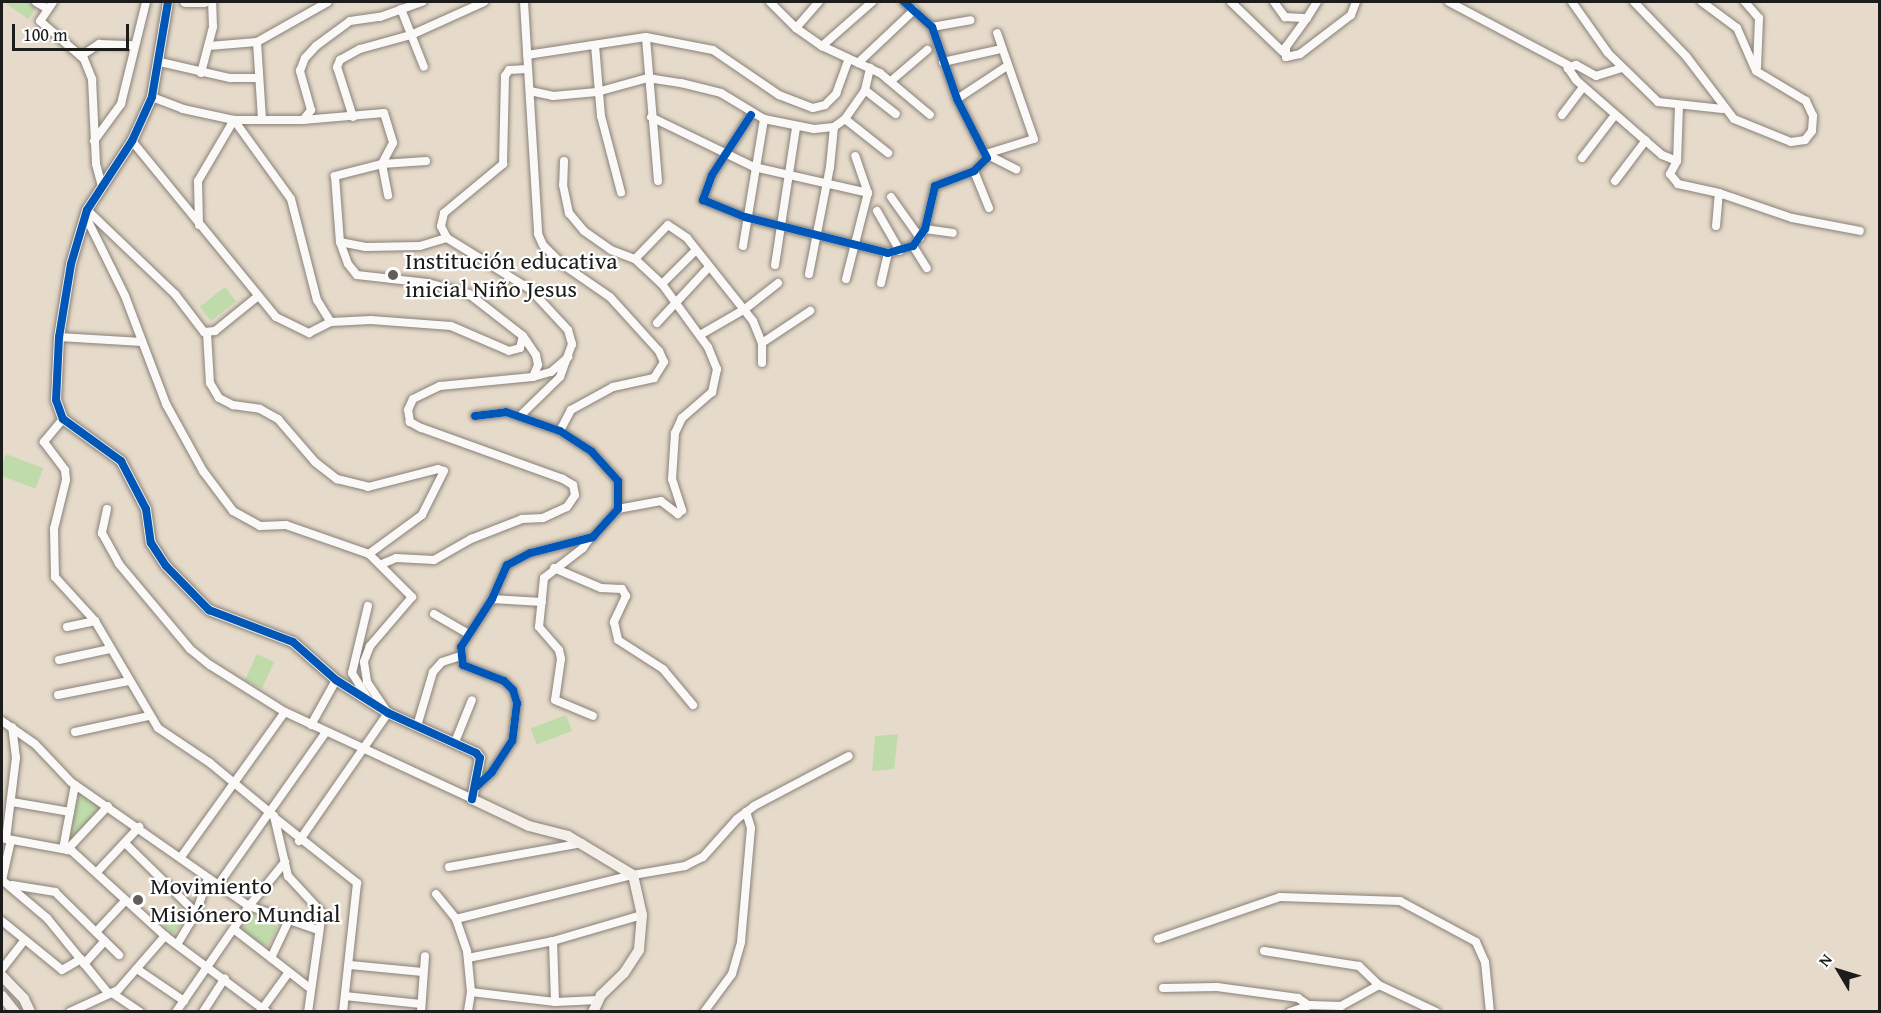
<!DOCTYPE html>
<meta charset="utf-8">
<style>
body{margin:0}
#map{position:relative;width:1881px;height:1013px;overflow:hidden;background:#e6daca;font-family:"Gentium Book Plus",serif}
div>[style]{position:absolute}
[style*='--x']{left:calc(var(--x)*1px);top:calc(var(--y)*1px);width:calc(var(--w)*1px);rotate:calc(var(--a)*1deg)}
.green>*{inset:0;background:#c0dbaa;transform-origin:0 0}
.roads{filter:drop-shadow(0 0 2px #878179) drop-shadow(0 0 2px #878179)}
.street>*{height:8px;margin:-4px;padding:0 4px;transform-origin:4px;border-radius:4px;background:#fbf9f7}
.secondary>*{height:10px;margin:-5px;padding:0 5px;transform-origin:5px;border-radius:5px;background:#f4efe9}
.cycleway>*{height:8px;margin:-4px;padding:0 4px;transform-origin:4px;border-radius:4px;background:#0057b8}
.dots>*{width:16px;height:16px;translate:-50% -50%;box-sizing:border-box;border:3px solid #fff;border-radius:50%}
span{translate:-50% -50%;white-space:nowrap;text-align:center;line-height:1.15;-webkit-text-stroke:4.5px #fff;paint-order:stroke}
.poi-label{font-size:24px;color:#1c1c1c}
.left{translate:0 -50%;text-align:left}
.frame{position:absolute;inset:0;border:3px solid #1c1c1c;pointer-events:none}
.north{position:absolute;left:1809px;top:941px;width:60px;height:60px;-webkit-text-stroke:4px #fff;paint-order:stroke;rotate:308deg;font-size:16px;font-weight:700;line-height:24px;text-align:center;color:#1c1c1c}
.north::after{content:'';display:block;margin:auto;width:21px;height:27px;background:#1c1c1c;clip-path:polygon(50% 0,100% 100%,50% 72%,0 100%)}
.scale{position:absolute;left:12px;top:24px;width:117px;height:27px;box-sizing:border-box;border:3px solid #1c1c1c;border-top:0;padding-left:8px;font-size:18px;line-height:21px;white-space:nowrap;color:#1c1c1c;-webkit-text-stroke:4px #fff;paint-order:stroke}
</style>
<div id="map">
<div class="green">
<div style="clip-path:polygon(4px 2px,33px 2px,38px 5px,28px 19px)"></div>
<div style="left:225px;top:287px;width:18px;height:32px;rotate:52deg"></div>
<div style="left:6px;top:454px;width:40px;height:22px;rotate:21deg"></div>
<div style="left:257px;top:654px;width:19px;height:29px;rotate:25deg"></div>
<div style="left:566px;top:715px;width:17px;height:38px;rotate:69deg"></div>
<div style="clip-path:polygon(898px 734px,894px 769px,872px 771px,875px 736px)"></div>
<div style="clip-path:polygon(80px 791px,102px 807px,69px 841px,67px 838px)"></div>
<div style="left:180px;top:907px;width:13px;height:25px;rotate:42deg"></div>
<div style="left:251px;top:913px;width:30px;height:22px;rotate:27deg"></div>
</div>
<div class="roads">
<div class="street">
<div style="--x:36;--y:2;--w:12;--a:31"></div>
<div style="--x:53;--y:2;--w:23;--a:124"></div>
<div style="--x:40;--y:21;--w:58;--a:40.8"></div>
<div style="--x:84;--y:59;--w:22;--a:68"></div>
<div style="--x:92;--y:79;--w:85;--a:87.3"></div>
<div style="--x:96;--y:164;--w:23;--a:75"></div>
<div style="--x:524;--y:2;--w:232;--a:86.5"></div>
<div style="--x:538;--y:234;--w:12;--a:66"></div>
<div style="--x:543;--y:245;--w:27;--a:45"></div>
<div style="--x:562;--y:264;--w:58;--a:34.5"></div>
<div style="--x:610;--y:297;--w:73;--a:47.8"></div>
<div style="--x:659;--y:351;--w:12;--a:66"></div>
<div style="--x:664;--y:362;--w:19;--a:122"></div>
<div style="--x:654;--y:378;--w:42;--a:167.6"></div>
<div style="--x:613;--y:387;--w:48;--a:151.3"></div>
<div style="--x:571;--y:410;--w:24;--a:118"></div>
<div style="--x:770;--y:2;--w:37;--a:45"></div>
<div style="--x:796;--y:28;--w:32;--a:35"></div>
<div style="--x:822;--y:46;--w:64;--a:25"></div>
<div style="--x:880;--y:73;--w:65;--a:40"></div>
<div style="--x:1231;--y:2;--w:72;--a:43.9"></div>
<div style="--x:1274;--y:2;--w:19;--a:54"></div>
<div style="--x:1285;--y:17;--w:22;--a:3"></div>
<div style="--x:1307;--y:18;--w:19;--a:-58"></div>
<div style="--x:1449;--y:2;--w:137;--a:27.9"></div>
<div style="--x:1572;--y:2;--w:62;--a:54.8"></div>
<div style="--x:1608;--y:53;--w:70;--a:44.4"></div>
<div style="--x:1658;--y:102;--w:65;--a:6.1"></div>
<div style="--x:1634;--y:2;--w:75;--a:46.1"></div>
<div style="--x:1686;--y:56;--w:79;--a:52.7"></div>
<div style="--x:1734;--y:119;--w:61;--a:22"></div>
<div style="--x:1791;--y:142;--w:14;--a:-8"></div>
<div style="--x:1805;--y:140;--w:11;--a:-52"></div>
<div style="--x:1812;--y:131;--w:15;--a:-86"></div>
<div style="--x:1813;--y:116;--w:17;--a:-115"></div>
<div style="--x:1806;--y:101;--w:58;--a:-149"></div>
<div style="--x:1756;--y:71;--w:47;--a:-113.8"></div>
<div style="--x:1737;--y:28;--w:44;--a:-143.4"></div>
<div style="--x:1745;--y:2;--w:21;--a:49"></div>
<div style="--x:1759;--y:18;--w:49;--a:92.3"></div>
<div style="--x:401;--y:9;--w:62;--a:68.4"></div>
<div style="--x:1307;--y:18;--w:36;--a:126"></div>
<div style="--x:1286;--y:47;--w:10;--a:90"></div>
<div style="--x:1286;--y:57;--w:14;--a:-12"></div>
<div style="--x:1300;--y:54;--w:64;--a:-37.4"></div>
<div style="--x:1351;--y:15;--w:14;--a:-69"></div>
<div style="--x:932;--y:27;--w:39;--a:-10"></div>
<div style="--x:796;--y:28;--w:35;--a:-49"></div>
<div style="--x:257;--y:42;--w:77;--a:86.3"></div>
<div style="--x:595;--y:45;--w:71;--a:85.2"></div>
<div style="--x:601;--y:116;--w:79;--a:75.3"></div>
<div style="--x:209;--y:46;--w:48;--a:-4.8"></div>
<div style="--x:257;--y:42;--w:81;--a:-29.4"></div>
<div style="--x:822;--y:46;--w:67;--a:-41.3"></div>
<div style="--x:527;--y:55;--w:120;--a:-8.6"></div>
<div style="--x:81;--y:56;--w:22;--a:-34"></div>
<div style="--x:99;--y:44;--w:34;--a:2"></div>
<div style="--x:160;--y:62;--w:72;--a:12.9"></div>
<div style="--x:230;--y:78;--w:28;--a:0"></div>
<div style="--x:943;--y:62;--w:59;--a:-12.6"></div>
<div style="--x:858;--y:63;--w:77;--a:-43.4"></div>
<div style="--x:1622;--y:68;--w:27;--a:163"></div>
<div style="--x:1596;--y:76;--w:23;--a:-151"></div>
<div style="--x:1576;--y:65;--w:9;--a:159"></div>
<div style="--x:1568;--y:68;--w:14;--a:56"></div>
<div style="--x:1576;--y:80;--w:114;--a:41.1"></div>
<div style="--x:1662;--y:155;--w:16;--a:22"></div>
<div style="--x:201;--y:73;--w:48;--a:-75.4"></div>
<div style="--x:213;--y:27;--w:25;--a:-92"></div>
<div style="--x:891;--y:81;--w:48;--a:-40.7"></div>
<div style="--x:865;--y:90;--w:39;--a:38"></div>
<div style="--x:530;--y:91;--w:24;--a:12"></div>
<div style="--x:553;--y:96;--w:44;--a:-5.2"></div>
<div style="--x:597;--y:92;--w:53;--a:-15.4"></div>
<div style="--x:648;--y:78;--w:33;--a:9"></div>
<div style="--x:681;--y:83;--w:41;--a:14"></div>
<div style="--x:721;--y:93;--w:50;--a:31.2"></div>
<div style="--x:764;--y:119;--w:51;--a:11.3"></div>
<div style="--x:814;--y:129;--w:20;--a:-6"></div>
<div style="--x:834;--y:127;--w:14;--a:-36"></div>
<div style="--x:845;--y:119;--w:35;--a:-55"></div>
<div style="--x:865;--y:90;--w:23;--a:-77"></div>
<div style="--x:152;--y:97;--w:33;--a:21"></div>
<div style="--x:183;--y:109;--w:52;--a:12.2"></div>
<div style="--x:234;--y:120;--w:69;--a:0"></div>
<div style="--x:303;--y:120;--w:13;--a:-51"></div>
<div style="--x:311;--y:110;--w:41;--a:-105.8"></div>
<div style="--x:300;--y:71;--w:14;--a:-69"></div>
<div style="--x:305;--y:58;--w:16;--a:-47"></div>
<div style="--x:316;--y:46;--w:42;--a:-36.3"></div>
<div style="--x:350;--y:21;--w:30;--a:-8"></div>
<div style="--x:380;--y:17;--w:45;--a:-19.7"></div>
<div style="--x:957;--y:99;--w:60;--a:-33.4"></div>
<div style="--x:1679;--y:105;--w:56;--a:92"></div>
<div style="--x:1677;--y:161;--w:15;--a:118"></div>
<div style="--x:1670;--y:174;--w:13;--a:51"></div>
<div style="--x:1678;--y:184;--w:42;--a:12.4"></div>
<div style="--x:1719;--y:193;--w:77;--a:18.9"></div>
<div style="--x:1792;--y:218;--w:69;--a:10.8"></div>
<div style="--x:751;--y:115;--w:72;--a:123"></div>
<div style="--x:712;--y:175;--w:27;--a:110"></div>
<div style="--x:703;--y:200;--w:45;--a:22"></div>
<div style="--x:745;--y:217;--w:147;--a:14.1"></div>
<div style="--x:888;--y:253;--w:26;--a:-16"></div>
<div style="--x:913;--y:246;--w:21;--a:-55"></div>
<div style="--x:925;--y:229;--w:44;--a:-76.9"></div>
<div style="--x:935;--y:186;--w:42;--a:-21"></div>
<div style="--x:974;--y:171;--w:18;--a:-45"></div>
<div style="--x:987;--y:158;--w:66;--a:-117"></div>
<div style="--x:957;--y:99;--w:76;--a:-109.1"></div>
<div style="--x:932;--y:27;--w:38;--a:-138"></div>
<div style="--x:1562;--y:115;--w:35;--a:-53"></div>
<div style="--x:353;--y:117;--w:52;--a:-107.7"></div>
<div style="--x:337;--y:67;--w:8;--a:-67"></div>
<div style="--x:340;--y:60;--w:23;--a:-29"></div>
<div style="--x:360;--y:49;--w:53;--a:-15.4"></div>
<div style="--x:411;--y:35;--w:80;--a:-24.3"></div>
<div style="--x:651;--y:117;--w:114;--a:25.9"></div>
<div style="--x:754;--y:167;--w:117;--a:12.8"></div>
<div style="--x:845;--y:119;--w:55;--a:38.3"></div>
<div style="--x:303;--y:120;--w:81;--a:-4.9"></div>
<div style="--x:384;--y:113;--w:31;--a:73"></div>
<div style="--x:393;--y:143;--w:24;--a:118"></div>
<div style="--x:382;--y:164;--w:32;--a:79"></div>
<div style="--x:94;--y:141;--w:46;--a:-53.9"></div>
<div style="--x:121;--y:104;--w:105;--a:-76.2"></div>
<div style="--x:132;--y:141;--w:227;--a:50.7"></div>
<div style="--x:276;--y:317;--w:37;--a:26"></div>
<div style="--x:309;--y:333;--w:25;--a:-27"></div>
<div style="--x:986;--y:154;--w:50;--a:-17.4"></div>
<div style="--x:1034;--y:139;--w:112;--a:-109.2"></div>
<div style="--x:986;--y:154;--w:34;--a:27"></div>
<div style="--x:1582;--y:158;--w:54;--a:-52.5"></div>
<div style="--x:426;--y:161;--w:44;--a:176.1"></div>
<div style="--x:382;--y:164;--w:49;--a:165.7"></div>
<div style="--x:335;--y:176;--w:66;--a:85.7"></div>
<div style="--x:340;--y:242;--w:23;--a:70"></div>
<div style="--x:348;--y:264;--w:14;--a:51"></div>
<div style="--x:357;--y:275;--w:71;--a:6.4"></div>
<div style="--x:428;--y:283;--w:42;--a:15"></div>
<div style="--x:469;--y:294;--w:68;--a:37.9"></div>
<div style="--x:523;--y:336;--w:23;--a:56"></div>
<div style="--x:536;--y:355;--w:10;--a:79"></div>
<div style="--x:538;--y:365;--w:13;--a:113"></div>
<div style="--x:564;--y:161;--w:24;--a:92"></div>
<div style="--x:563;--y:185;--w:29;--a:78"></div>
<div style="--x:569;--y:213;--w:23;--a:50"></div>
<div style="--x:584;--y:231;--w:33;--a:35"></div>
<div style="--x:611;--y:250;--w:26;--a:21"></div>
<div style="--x:635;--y:259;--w:37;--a:43"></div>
<div style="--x:662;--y:284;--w:78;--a:53.9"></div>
<div style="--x:708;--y:347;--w:24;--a:68"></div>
<div style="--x:717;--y:369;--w:24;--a:102"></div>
<div style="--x:712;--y:392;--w:40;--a:139"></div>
<div style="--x:682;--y:418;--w:17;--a:115"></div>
<div style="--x:675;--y:433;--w:46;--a:93.7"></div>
<div style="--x:672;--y:479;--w:33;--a:72"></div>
<div style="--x:682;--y:510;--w:6;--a:135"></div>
<div style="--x:678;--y:514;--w:21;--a:-143"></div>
<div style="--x:661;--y:501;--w:44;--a:169.5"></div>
<div style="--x:974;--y:171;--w:40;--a:68"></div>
<div style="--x:658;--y:181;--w:144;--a:-94.8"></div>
<div style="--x:646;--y:37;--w:68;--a:11"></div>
<div style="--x:713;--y:50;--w:80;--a:34.3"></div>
<div style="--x:779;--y:95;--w:36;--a:21"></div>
<div style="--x:813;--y:108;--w:12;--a:-14"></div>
<div style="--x:825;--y:105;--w:16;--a:-45"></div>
<div style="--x:836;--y:94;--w:37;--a:-70"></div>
<div style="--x:1615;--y:181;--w:51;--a:-52.9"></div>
<div style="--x:891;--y:197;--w:50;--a:54.7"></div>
<div style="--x:87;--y:210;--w:122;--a:43.7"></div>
<div style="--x:175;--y:294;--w:48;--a:52.7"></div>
<div style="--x:204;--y:332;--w:11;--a:-5"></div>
<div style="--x:215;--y:331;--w:55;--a:-39.1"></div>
<div style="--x:877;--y:211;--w:46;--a:60.1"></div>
<div style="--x:86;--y:217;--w:88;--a:63.7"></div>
<div style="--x:125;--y:296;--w:116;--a:69.2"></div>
<div style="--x:166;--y:404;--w:77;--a:61.1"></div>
<div style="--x:203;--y:471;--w:50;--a:53.1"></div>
<div style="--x:233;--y:511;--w:31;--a:29"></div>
<div style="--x:260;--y:526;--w:26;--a:-2"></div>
<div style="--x:286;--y:525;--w:88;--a:19.3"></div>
<div style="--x:369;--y:554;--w:61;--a:45"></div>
<div style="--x:412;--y:597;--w:65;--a:130.6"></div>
<div style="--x:370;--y:646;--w:17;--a:111"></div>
<div style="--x:364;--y:662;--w:20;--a:81"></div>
<div style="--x:367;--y:682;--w:37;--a:56"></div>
<div style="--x:388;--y:713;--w:156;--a:124.8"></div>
<div style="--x:199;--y:225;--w:44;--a:-91.3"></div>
<div style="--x:198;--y:181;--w:71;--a:-59.5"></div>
<div style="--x:234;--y:120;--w:97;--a:54.2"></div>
<div style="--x:291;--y:199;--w:104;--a:75.6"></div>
<div style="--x:317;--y:300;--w:26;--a:58"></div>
<div style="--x:331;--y:322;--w:40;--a:-2.9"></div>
<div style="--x:371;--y:320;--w:80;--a:4.3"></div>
<div style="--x:451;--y:326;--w:63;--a:23.3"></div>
<div style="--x:509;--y:351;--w:11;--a:-15"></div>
<div style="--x:520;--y:348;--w:12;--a:-76"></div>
<div style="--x:1716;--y:226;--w:33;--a:-85"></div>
<div style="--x:925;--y:229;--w:28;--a:8"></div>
<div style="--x:447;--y:238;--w:13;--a:-117"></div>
<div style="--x:441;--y:226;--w:13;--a:-77"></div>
<div style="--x:444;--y:213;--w:77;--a:-39.7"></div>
<div style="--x:503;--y:164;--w:88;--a:-88.7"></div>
<div style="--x:505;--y:76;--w:7;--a:-56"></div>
<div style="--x:509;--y:70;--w:19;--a:-3"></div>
<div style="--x:340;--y:242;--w:26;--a:11"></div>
<div style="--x:366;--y:247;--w:54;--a:-1.1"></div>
<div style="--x:420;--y:246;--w:28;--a:-17"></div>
<div style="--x:447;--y:238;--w:97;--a:31.6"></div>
<div style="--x:530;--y:289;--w:56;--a:47.2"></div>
<div style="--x:568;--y:330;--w:15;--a:74"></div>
<div style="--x:572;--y:344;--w:35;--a:110"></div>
<div style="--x:560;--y:377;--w:54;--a:135.7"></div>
<div style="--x:743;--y:246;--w:129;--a:-80.6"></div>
<div style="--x:913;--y:246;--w:26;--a:58"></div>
<div style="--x:635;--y:259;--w:47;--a:-45.9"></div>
<div style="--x:668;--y:225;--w:23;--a:34"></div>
<div style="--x:687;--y:238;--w:106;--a:51.5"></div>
<div style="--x:753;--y:321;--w:24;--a:68"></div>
<div style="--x:762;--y:343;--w:20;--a:90"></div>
<div style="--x:775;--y:265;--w:140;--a:-81.3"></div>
<div style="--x:809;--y:274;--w:109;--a:-78.9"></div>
<div style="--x:830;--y:167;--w:40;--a:-84.3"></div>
<div style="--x:846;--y:279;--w:89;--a:-75.7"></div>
<div style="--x:868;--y:193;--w:39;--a:-109"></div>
<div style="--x:881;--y:283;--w:31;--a:-77"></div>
<div style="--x:662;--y:284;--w:48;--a:-45"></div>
<div style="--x:657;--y:323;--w:76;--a:-47.1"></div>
<div style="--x:207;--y:333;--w:50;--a:86.6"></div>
<div style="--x:210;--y:383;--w:17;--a:59"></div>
<div style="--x:219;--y:398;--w:16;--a:27"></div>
<div style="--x:233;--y:405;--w:27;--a:8"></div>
<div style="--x:260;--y:409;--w:21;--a:29"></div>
<div style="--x:278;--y:419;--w:57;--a:49.3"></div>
<div style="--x:315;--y:462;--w:28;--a:38"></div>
<div style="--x:337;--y:479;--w:32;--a:14"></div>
<div style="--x:368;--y:487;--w:72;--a:-14.4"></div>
<div style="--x:438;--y:469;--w:6;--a:18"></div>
<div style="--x:444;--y:471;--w:49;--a:116.6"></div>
<div style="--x:422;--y:515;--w:66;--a:143.7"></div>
<div style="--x:700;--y:335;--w:52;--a:-30"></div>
<div style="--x:745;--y:309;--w:42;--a:-38.2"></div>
<div style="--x:59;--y:337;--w:83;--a:3.4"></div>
<div style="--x:762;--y:343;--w:58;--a:-33.7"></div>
<div style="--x:475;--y:416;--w:31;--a:-7"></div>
<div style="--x:506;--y:412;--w:57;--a:19.4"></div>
<div style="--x:560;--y:431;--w:38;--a:33"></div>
<div style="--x:592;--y:452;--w:39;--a:48"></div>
<div style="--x:618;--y:481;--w:28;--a:90"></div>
<div style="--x:618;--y:509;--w:38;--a:132"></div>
<div style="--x:593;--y:537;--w:65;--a:165.7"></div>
<div style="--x:530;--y:553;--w:26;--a:152"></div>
<div style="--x:507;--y:565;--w:37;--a:114"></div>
<div style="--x:492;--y:599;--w:57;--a:122.9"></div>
<div style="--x:461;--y:647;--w:18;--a:84"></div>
<div style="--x:463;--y:665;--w:44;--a:21.3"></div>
<div style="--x:504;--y:681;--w:13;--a:45"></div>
<div style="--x:513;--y:690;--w:14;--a:73"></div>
<div style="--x:517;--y:703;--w:38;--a:97"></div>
<div style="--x:512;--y:741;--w:37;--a:123"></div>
<div style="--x:492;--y:772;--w:21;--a:137"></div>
<div style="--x:63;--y:419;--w:30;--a:130"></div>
<div style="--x:44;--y:442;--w:35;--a:53"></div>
<div style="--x:65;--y:470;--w:10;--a:84"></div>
<div style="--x:66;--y:480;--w:50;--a:103.8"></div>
<div style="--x:54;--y:529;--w:48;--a:88.8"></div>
<div style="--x:55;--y:577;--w:59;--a:47.7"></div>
<div style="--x:95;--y:621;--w:124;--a:59.5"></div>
<div style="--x:158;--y:728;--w:63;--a:33.9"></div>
<div style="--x:210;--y:763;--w:83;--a:39.6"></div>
<div style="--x:274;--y:816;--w:62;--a:76.9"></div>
<div style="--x:288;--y:876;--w:50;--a:47.4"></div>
<div style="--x:322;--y:913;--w:100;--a:98"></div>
<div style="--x:107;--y:509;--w:25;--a:102"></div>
<div style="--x:102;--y:533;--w:35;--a:61"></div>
<div style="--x:119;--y:564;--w:111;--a:50.1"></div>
<div style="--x:190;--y:649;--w:26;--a:39"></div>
<div style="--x:210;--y:665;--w:89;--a:32.1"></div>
<div style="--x:285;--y:712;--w:206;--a:24.9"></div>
<div style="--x:590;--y:538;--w:12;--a:125"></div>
<div style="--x:583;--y:548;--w:49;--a:142.4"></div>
<div style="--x:544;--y:578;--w:49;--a:95.8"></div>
<div style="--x:539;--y:627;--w:30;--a:49"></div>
<div style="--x:559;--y:650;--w:9;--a:77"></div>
<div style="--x:561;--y:659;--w:41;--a:98.3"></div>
<div style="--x:555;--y:700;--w:41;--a:22.8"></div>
<div style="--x:382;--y:564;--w:15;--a:-23"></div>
<div style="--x:396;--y:558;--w:38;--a:3"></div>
<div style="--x:434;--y:560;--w:43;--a:-29.6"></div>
<div style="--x:471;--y:539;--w:55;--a:-21.4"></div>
<div style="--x:522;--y:519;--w:21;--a:-3"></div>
<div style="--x:543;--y:518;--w:26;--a:-25"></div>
<div style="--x:567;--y:507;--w:14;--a:-56"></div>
<div style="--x:575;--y:495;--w:10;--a:-101"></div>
<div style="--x:573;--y:485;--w:12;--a:-149"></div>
<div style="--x:563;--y:479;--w:151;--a:-160.2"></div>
<div style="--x:421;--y:428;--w:13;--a:-151"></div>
<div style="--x:410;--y:422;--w:12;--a:-99"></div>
<div style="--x:408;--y:410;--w:12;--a:-66"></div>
<div style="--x:413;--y:399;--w:30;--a:-26"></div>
<div style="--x:440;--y:386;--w:93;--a:-5.5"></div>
<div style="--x:533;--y:377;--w:19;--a:-16"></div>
<div style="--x:551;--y:372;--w:23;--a:-41"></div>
<div style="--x:554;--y:568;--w:51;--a:23.1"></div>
<div style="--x:601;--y:588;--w:21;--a:3"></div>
<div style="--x:622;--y:589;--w:8;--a:60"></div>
<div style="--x:626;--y:596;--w:29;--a:115"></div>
<div style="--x:614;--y:622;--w:18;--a:77"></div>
<div style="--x:618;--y:640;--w:54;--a:32.8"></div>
<div style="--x:663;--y:669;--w:47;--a:50.2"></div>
<div style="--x:492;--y:599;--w:50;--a:3.4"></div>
<div style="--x:434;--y:614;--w:39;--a:30"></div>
<div style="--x:67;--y:627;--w:29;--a:-12"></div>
<div style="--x:59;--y:660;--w:52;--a:-12.2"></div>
<div style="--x:58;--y:695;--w:72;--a:-11.2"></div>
<div style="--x:367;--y:697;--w:28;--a:-122"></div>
<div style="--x:352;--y:673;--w:69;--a:-76.6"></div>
<div style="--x:2;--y:721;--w:40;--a:34.9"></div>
<div style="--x:35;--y:744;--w:52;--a:46.5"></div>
<div style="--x:71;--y:782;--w:217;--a:34.9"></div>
<div style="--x:249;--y:906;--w:73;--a:19.2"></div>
<div style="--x:311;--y:725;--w:51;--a:-60.9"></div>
<div style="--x:417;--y:726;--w:56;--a:-73.5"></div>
<div style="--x:433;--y:672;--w:13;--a:-48"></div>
<div style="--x:442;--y:662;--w:19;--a:-18"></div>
<div style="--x:75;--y:732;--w:76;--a:-12.2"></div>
<div style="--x:455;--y:742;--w:45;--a:-68"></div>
<div style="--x:12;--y:802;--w:59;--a:9.8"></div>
<div style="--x:275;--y:818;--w:105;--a:38.4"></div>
<div style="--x:357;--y:883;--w:130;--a:96.2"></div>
<div style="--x:2;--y:838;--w:71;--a:10.5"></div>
<div style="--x:72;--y:851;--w:126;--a:42.4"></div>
<div style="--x:165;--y:936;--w:127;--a:36.7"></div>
<div style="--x:6;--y:839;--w:82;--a:-83"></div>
<div style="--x:16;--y:758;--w:31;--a:-97"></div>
<div style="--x:125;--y:843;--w:100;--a:44.6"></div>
<div style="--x:63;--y:849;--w:65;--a:-79.4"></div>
<div style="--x:67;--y:850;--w:60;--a:-47"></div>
<div style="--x:181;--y:857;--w:178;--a:-54.4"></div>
<div style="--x:449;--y:867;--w:135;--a:-10.2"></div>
<div style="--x:97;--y:872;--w:62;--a:-47"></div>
<div style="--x:2;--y:880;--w:59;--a:40.2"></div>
<div style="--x:47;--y:918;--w:98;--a:50.8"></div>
<div style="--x:2;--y:880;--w:41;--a:-77.3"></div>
<div style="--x:12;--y:885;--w:44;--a:9.2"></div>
<div style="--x:55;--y:892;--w:90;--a:44.5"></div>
<div style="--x:218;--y:885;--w:187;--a:-54.8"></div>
<div style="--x:436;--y:894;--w:32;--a:51"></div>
<div style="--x:456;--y:919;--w:34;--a:71"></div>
<div style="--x:467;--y:951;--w:41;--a:84.4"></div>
<div style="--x:471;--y:992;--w:20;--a:99"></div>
<div style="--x:456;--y:919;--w:182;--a:-14"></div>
<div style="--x:633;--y:875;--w:53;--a:-9.8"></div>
<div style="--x:685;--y:866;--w:20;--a:-27"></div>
<div style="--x:703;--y:857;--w:51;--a:-48.2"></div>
<div style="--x:737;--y:819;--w:21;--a:-37"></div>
<div style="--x:754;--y:806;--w:107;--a:-27.8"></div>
<div style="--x:2;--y:921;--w:77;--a:39.2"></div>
<div style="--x:62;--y:970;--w:22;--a:-30"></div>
<div style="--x:235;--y:930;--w:96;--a:37.8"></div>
<div style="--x:96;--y:932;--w:42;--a:-46.9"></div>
<div style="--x:1158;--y:939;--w:129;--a:-19"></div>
<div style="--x:1280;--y:897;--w:120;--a:1.9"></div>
<div style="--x:1400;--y:901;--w:86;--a:28.3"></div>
<div style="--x:1476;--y:942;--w:22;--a:66"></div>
<div style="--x:1485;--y:962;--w:50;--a:84.3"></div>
<div style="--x:553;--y:941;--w:61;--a:88.1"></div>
<div style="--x:178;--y:943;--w:35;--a:-59"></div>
<div style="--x:196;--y:913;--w:37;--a:-71"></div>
<div style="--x:1264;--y:951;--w:96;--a:9"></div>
<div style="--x:1359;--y:966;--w:28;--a:44"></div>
<div style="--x:271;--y:958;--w:42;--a:-64.7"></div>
<div style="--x:468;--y:958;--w:87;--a:-11.3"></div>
<div style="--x:553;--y:941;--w:93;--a:-16.3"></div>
<div style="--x:84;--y:964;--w:31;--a:-48"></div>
<div style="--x:350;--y:965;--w:73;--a:5.5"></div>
<div style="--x:2;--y:969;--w:37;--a:-52"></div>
<div style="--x:137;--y:969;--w:57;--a:34.2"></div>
<div style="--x:1163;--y:988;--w:54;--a:-1.1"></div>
<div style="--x:1217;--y:987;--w:82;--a:7.7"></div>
<div style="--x:1298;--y:998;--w:12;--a:35"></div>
<div style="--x:471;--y:992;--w:85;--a:6.8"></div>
<div style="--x:555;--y:1002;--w:43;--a:-2.7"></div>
<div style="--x:112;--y:993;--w:34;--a:34"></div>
<div style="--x:345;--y:996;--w:76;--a:6"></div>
<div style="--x:70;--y:1012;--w:53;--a:-24.6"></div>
<div style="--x:118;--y:990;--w:72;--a:-49"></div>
<div style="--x:176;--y:1012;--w:129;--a:-55.4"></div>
<div style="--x:249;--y:906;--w:57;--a:-50.7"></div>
<div style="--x:203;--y:1012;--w:40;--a:-57.1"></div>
<div style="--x:260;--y:1012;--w:49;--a:-54.1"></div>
<div style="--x:421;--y:1012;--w:56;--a:-85.9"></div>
<div style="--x:704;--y:1012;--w:47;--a:-53.6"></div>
<div style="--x:732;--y:974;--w:33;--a:-74"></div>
<div style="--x:741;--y:942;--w:114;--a:-85"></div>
<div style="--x:751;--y:828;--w:17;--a:-107"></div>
<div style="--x:1290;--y:1012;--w:21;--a:-19"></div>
<div style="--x:1310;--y:1005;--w:31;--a:2"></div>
<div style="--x:1341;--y:1006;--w:43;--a:-28.9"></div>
<div style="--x:1379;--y:985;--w:63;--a:25.3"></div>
</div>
<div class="secondary">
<div style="--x:168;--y:2;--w:96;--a:99.6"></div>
<div style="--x:152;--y:97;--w:48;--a:114.4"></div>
<div style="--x:132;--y:141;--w:82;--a:123.1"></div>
<div style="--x:87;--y:210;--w:56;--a:106.5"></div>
<div style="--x:71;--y:264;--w:74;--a:99.3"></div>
<div style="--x:59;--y:337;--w:63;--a:92.7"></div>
<div style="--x:56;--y:400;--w:20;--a:70"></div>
<div style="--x:63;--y:419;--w:72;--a:35.9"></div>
<div style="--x:121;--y:461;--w:54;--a:62.5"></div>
<div style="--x:146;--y:509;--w:34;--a:82"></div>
<div style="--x:151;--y:543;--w:27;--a:57"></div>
<div style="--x:166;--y:566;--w:62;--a:45.7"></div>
<div style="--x:209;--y:610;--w:90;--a:20.9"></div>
<div style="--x:293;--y:642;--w:57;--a:41.5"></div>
<div style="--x:336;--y:680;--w:62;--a:32.4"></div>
<div style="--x:388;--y:713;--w:97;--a:24.4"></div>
<div style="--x:476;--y:753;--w:6;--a:51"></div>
<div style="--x:480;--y:758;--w:42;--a:101"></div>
<div style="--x:472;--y:799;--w:63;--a:25.3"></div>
<div style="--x:529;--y:826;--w:40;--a:14.4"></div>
<div style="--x:568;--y:836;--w:76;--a:31"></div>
<div style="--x:633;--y:875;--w:41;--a:77.3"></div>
<div style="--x:642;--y:915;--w:35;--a:95"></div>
<div style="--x:639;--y:950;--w:27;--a:123"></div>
<div style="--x:624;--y:973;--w:32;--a:136"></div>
<div style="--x:601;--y:995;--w:19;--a:115"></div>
<div style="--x:185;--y:2;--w:20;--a:0"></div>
<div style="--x:2;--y:976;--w:32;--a:46"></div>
<div style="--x:24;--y:999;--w:14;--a:65"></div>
<div style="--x:2;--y:996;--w:21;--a:51"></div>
</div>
</div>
<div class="cycleway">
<div style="--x:168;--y:2;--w:96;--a:99.6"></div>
<div style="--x:152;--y:97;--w:48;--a:114.4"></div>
<div style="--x:132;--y:141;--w:82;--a:123.1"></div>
<div style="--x:87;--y:210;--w:56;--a:106.5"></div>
<div style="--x:71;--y:264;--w:74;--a:99.3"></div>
<div style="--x:59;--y:337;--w:63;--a:92.7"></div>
<div style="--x:56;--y:400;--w:20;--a:70"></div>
<div style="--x:63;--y:419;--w:72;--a:35.9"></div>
<div style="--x:121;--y:461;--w:54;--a:62.5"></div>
<div style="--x:146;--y:509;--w:34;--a:82"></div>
<div style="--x:151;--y:543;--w:27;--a:57"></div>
<div style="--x:166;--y:566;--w:62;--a:45.7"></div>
<div style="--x:209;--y:610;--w:90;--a:20.9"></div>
<div style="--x:293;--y:642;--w:57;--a:41.5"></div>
<div style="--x:336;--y:680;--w:62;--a:32.4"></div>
<div style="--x:388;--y:713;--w:97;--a:24.4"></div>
<div style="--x:476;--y:753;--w:6;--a:51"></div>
<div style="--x:480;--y:758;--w:42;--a:101"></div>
<div style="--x:751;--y:115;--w:72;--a:123"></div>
<div style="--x:712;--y:175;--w:27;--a:110"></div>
<div style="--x:703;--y:200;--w:45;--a:22"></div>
<div style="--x:745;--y:217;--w:147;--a:14.1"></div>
<div style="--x:888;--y:253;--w:26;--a:-16"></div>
<div style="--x:913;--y:246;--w:21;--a:-55"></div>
<div style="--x:925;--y:229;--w:44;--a:-76.9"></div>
<div style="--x:935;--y:186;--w:42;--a:-21"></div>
<div style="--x:974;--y:171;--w:18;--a:-45"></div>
<div style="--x:987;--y:158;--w:66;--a:-117"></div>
<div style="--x:957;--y:99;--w:76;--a:-109.1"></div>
<div style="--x:932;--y:27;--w:38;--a:-138"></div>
<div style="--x:475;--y:416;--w:31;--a:-7"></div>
<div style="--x:506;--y:412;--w:57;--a:19.4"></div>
<div style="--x:560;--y:431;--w:38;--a:33"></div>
<div style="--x:592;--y:452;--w:39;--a:48"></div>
<div style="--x:618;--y:481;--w:28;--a:90"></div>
<div style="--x:618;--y:509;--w:38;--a:132"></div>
<div style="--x:593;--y:537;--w:65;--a:165.7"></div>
<div style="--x:530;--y:553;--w:26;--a:152"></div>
<div style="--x:507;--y:565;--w:37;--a:114"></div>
<div style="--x:492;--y:599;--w:57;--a:122.9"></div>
<div style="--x:461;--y:647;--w:18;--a:84"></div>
<div style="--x:463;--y:665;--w:44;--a:21.3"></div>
<div style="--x:504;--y:681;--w:13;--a:45"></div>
<div style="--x:513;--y:690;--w:14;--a:73"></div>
<div style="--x:517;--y:703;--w:38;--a:97"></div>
<div style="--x:512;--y:741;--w:37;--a:123"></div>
<div style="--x:492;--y:772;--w:21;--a:137"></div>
</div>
<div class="dots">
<div style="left:393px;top:275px;background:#635e59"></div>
<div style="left:138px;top:900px;background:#635e59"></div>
</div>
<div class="poi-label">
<span class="left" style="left:405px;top:275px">Institución educativa<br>inicial Niño Jesus</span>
<span class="left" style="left:150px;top:900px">Movimiento<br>Misiónero Mundial</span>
</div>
<div class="frame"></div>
<div class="north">N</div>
<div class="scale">100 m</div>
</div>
